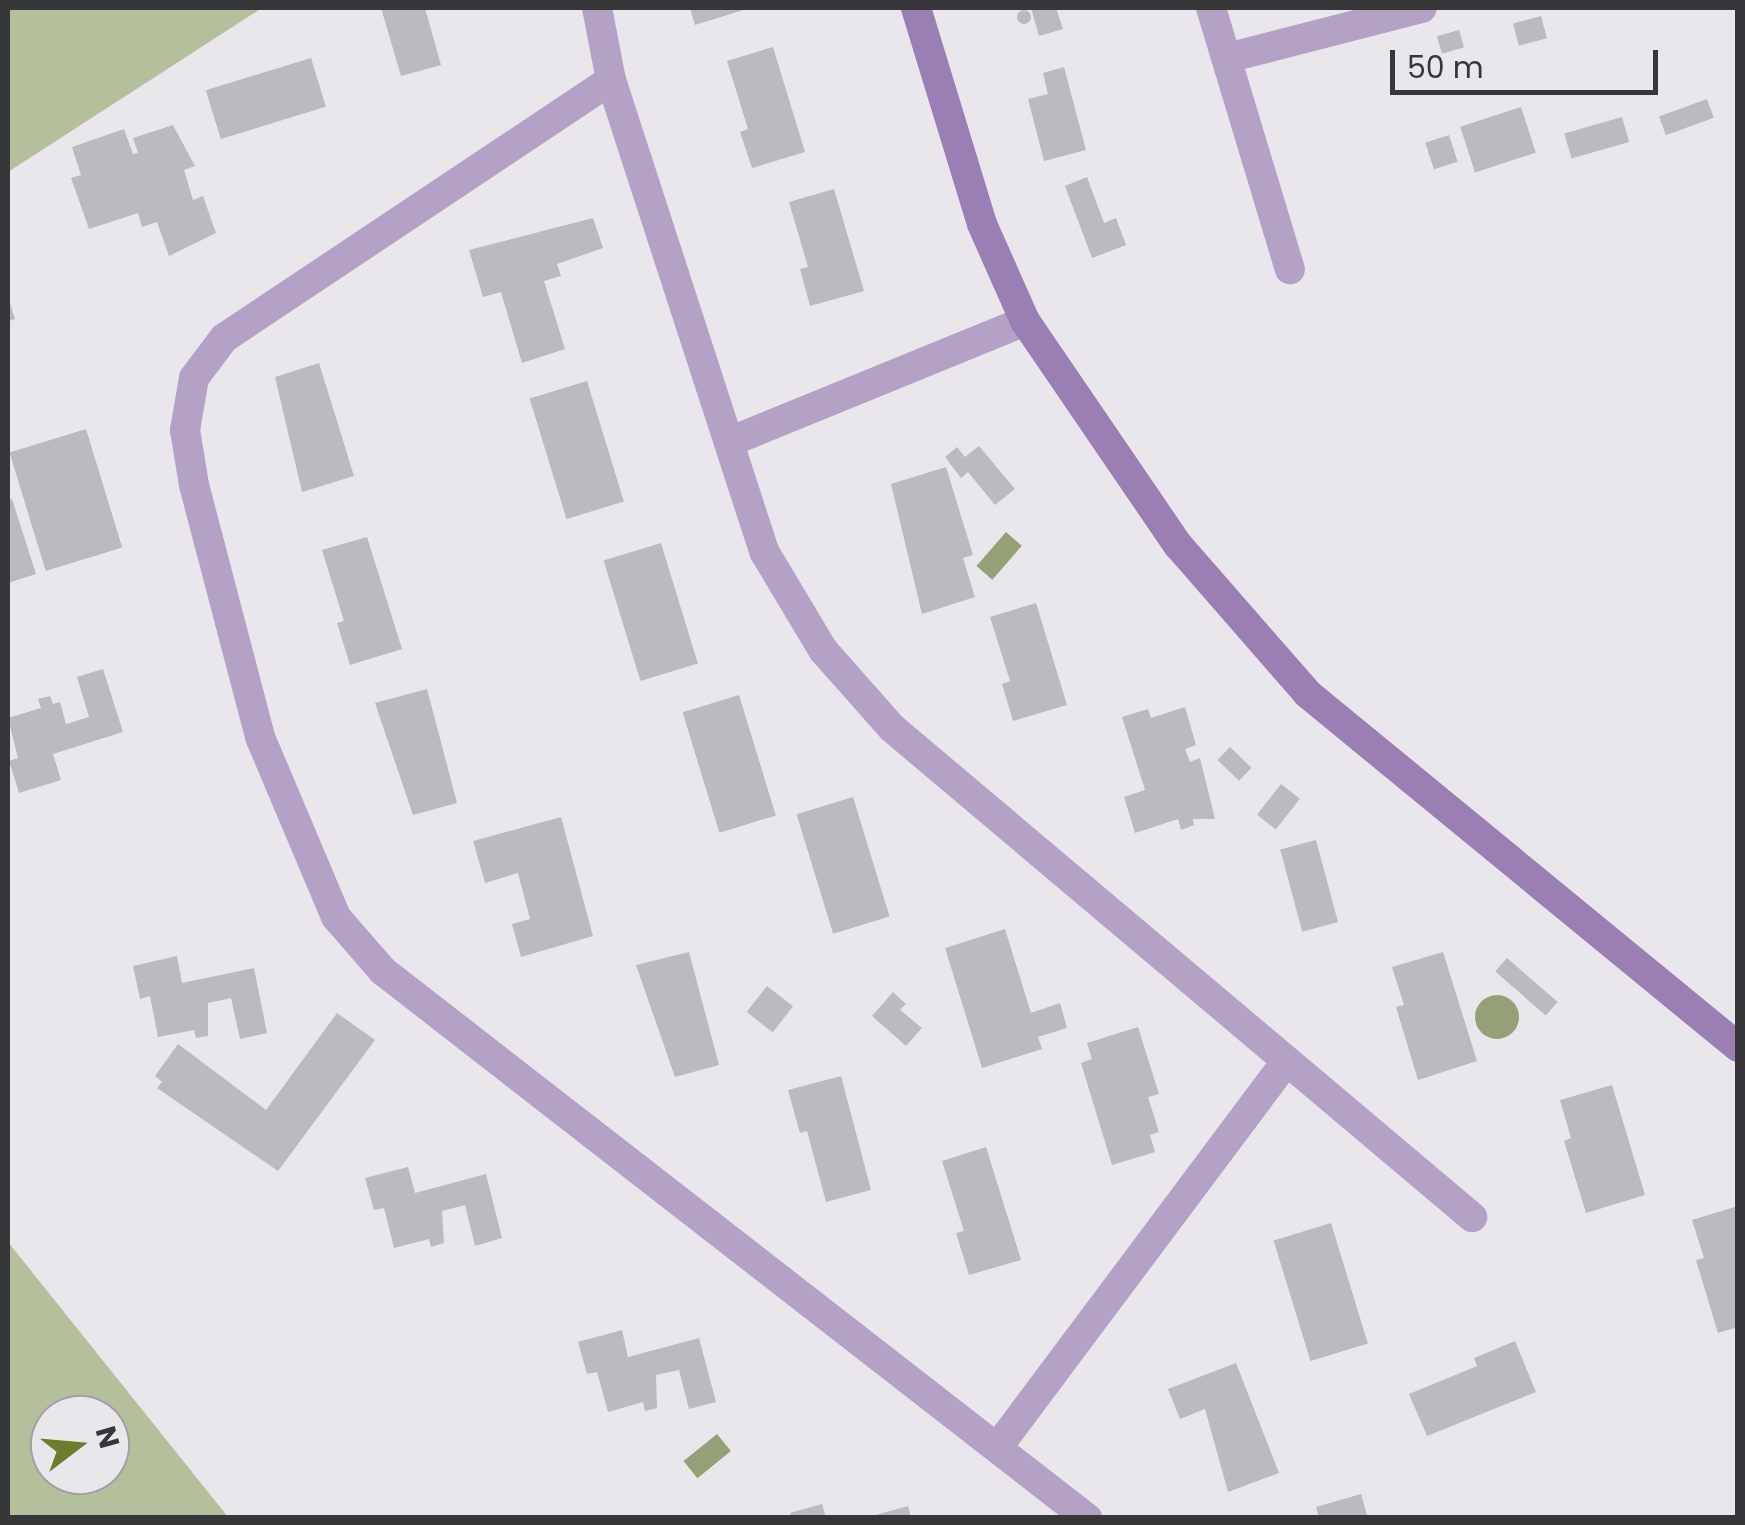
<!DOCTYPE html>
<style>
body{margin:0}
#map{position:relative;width:1745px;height:1525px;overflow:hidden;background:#e9e7ec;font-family:Poppins,sans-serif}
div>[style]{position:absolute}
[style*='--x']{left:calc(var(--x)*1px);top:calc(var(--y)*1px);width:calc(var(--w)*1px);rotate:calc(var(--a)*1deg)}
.green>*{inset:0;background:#b4bf9c}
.water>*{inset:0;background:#94a176;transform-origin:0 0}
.round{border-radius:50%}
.building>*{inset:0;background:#bcbabe;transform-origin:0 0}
.street>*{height:30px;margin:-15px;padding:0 15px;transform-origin:15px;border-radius:15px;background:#b4a2c6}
.secondary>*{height:30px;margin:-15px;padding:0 15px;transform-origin:15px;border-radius:15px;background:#9a7fb4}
span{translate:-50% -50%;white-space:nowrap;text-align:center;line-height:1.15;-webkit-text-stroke:8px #e9e7ec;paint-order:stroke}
.frame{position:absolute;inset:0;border:10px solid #373638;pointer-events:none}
.north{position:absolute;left:30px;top:1395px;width:100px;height:100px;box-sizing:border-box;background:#e9e7ec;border:2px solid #a2a0a4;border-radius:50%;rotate:74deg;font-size:28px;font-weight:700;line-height:40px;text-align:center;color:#373638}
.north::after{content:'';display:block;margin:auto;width:35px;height:45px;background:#6a7e2e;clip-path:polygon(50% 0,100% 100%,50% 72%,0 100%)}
.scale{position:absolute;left:1390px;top:50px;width:268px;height:45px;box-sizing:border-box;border:5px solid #373638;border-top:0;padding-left:12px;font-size:30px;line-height:35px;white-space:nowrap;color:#373638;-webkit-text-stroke:8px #e9e7ec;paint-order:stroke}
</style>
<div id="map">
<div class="green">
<div style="clip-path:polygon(8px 8px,262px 8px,8px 172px)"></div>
<div style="clip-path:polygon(evenodd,8px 1242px,228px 1517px,8px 1517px,8px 1242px,50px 1415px,110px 1415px,110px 1475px,50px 1475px,50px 1415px)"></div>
</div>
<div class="water">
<div style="left:1006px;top:532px;width:21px;height:45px;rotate:41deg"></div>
<div class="round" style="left:1475px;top:995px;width:44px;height:44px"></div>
<div style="left:717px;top:1434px;width:22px;height:43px;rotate:51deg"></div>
</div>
<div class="building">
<div style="clip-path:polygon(381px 8px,425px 8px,441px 65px,401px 76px)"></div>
<div style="clip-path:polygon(690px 8px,750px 8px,695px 25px)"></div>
<div style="clip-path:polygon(1031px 8px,1056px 8px,1063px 29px,1039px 36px)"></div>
<div class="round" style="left:1017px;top:10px;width:14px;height:14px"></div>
<div style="left:1541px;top:16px;width:23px;height:29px;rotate:75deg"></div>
<div style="left:1459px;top:30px;width:18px;height:23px;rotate:74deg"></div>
<div style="clip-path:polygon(773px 47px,805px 152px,752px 168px,740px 132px,748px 129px,727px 61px)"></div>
<div style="left:311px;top:58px;width:51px;height:110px;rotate:73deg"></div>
<div style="clip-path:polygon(1064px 67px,1086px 150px,1044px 161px,1028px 99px,1048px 94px,1043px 73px)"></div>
<div style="left:1707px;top:99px;width:20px;height:51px;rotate:70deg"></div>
<div style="left:1521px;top:107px;width:48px;height:64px;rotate:72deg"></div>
<div style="left:1622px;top:117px;width:26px;height:60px;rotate:74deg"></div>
<div style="clip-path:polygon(173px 125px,195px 166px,184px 170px,193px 200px,203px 196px,216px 233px,169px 256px,157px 222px,142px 227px,138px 213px,89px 229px,71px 178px,81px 175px,72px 147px,124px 129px,133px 154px,138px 153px,133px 138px)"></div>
<div style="left:1449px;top:135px;width:28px;height:25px;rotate:72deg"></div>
<div style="clip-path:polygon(1087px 177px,1104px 223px,1116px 218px,1126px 245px,1092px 258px,1065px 186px)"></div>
<div style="clip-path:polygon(834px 189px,864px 291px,810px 306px,800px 269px,808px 267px,789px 202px)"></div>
<div style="clip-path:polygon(593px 218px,603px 248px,557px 264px,561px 276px,544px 281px,565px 349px,522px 363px,501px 292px,483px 297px,469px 250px)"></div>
<div style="clip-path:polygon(8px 297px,15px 319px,8px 321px)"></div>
<div style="clip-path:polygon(319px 363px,354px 476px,302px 492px,275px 377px)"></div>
<div style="left:587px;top:381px;width:126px;height:60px;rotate:73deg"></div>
<div style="left:86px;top:429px;width:124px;height:80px;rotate:73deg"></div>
<div style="clip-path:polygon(979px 446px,1015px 489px,995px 505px,968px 472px,961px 478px,945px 457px,957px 447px,965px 457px)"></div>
<div style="clip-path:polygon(946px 467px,973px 555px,963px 558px,975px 597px,922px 614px,891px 484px)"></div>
<div style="clip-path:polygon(12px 499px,36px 574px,8px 583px,8px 500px)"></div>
<div style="clip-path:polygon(367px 537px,402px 649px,350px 665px,337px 623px,344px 621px,322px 550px)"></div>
<div style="left:661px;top:543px;width:126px;height:60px;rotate:73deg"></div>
<div style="clip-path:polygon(1036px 603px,1067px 705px,1013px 721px,1002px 684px,1010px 681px,990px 617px)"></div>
<div style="clip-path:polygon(103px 669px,123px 732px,53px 754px,61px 780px,19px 793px,9px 761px,18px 758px,8px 718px,41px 708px,38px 699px,50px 696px,53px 704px,60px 702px,66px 724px,89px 717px,77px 677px)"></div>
<div style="clip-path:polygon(427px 689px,457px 803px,413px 815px,375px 703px)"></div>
<div style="left:739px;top:695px;width:126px;height:59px;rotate:73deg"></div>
<div style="clip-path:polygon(1185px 707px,1196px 745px,1185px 749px,1190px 762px,1200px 758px,1215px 819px,1193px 819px,1194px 825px,1181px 830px,1178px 819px,1135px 833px,1124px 797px,1145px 790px,1122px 717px,1148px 709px,1151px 718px)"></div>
<div style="left:1230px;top:747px;width:30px;height:18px;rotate:44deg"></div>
<div style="left:1281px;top:784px;width:24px;height:39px;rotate:38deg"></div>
<div style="left:853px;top:797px;width:125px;height:59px;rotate:73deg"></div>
<div style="clip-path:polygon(561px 817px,593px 936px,521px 957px,512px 924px,530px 919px,518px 873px,485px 883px,473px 841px)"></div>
<div style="left:1316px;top:840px;width:85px;height:37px;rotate:75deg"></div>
<div style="clip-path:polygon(1005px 929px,1031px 1013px,1060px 1003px,1067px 1028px,1038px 1037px,1042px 1049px,982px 1068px,945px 948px)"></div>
<div style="clip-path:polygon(689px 952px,719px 1065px,675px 1077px,636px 965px)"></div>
<div style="clip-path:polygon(1443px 952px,1477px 1061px,1418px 1080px,1396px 1007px,1404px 1005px,1392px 967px)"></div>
<div style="clip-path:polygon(177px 956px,182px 983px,254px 968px,267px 1033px,240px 1039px,231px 998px,208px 1003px,208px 1036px,196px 1038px,194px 1030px,158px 1037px,150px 996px,140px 999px,133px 966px)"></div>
<div style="left:1507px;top:958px;width:67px;height:18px;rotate:41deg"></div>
<div style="left:767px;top:986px;width:33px;height:33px;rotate:38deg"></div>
<div style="clip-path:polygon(893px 992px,906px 1004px,900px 1010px,922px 1028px,906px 1046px,872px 1016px)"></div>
<div style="clip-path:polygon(337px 1013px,375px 1040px,278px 1171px,157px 1088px,162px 1082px,155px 1076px,178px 1044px,266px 1110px)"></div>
<div style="clip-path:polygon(1138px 1027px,1159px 1094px,1148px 1097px,1159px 1132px,1150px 1135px,1155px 1152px,1112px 1165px,1081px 1063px,1092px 1059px,1087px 1043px)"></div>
<div style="clip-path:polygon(841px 1076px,871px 1190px,826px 1202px,807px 1131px,800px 1133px,788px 1090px)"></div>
<div style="clip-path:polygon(1612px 1085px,1645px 1195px,1586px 1213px,1564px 1141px,1571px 1138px,1560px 1100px)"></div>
<div style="clip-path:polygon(986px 1147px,1021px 1260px,969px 1275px,956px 1233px,964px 1231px,942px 1161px)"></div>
<div style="clip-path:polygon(408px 1167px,415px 1193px,486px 1174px,502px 1238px,475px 1246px,465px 1205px,442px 1211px,444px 1243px,431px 1247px,429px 1239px,394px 1248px,384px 1208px,374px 1210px,365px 1178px)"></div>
<div style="clip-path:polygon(1738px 1206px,1738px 1327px,1718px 1333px,1696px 1260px,1704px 1258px,1692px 1220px)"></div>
<div style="left:1331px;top:1223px;width:126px;height:60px;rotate:73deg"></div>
<div style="clip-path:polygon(622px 1330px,628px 1357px,699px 1338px,716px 1402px,689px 1409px,679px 1370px,656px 1375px,657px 1408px,645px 1411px,643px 1402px,608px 1412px,597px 1372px,587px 1374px,578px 1342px)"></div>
<div style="clip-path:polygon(1515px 1341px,1536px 1392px,1427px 1436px,1409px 1394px,1477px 1366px,1474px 1358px)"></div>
<div style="clip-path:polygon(1236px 1363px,1279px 1473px,1228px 1492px,1205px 1409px,1180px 1419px,1168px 1389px)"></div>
<div style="clip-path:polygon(1361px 1494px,1368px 1518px,1319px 1518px,1316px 1507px)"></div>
<div style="clip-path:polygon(822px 1504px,826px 1518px,792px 1518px,790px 1513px)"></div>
<div style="clip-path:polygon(908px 1506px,911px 1518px,872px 1518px,872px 1516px)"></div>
</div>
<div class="street">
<div style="--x:597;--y:8;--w:73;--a:79"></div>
<div style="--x:611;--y:80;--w:497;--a:72"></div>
<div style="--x:765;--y:553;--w:113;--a:59.1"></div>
<div style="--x:823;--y:650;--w:104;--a:48.5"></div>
<div style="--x:892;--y:728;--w:759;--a:40.13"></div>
<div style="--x:1211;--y:8;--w:273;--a:73.2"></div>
<div style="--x:1227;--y:58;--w:201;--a:-14.4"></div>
<div style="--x:611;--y:80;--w:465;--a:146.3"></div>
<div style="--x:224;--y:338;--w:50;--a:126.9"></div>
<div style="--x:194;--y:378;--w:53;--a:99.8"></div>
<div style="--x:185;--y:430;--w:56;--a:80.7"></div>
<div style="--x:194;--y:485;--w:260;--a:75.3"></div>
<div style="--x:260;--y:737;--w:195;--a:67.1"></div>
<div style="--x:336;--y:917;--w:72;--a:49"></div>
<div style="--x:383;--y:971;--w:892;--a:37.85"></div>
<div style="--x:729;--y:442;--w:320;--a:-22.2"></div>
<div style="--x:1000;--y:1444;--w:477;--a:-53.2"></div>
</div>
<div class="secondary">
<div style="--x:916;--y:8;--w:226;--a:73"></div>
<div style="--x:982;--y:224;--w:106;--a:66.1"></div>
<div style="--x:1025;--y:321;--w:271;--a:55.7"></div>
<div style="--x:1178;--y:545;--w:198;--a:48.9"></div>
<div style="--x:1308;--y:694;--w:556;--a:39.38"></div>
</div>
<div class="frame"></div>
<div class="north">N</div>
<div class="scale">50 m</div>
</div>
